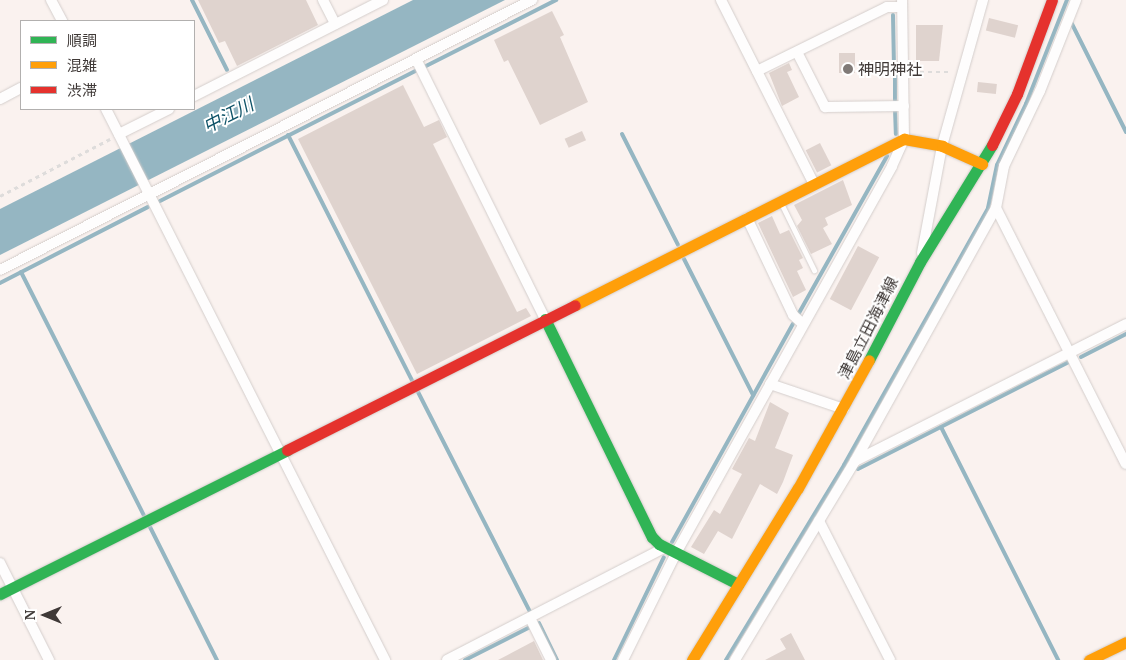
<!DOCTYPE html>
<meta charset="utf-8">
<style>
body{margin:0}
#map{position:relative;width:1126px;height:660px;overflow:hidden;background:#faf2ef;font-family:"PT Serif","Noto Sans JP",serif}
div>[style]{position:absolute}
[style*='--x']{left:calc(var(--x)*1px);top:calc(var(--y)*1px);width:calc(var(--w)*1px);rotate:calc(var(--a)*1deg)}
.water>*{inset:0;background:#95b6c2}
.stream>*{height:4px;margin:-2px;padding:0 2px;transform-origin:2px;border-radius:2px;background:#95b6c2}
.building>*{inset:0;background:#dfd3ce;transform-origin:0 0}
.path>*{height:2.5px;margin-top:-1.25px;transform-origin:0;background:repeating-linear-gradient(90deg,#dedcdb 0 4px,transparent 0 8px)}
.roads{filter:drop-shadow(0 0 1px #d4cecc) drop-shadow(0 0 1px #d4cecc)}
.lane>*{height:5px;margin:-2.5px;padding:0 2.5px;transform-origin:2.5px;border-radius:2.5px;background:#fefdfd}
.street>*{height:10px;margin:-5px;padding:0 5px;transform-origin:5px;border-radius:5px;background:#fefdfd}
.fast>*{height:11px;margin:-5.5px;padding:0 5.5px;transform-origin:5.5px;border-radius:5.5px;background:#30b455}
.slow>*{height:11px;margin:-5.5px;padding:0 5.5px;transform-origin:5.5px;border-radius:5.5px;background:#ff9f0a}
.jam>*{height:11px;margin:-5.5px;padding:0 5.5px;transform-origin:5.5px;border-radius:5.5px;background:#e5322d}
.dots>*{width:14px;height:14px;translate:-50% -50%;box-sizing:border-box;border:2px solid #fff;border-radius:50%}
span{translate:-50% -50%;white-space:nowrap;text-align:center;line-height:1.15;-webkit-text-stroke:4px #fff;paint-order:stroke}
.poi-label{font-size:16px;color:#3f3937}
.left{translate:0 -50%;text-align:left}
.street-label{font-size:16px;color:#3f3937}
.water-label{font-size:18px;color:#0f5368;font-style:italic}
.legend{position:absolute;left:20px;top:20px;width:175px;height:90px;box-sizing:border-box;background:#fff;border:1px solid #b2b0af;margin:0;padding:6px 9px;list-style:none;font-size:15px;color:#3f3937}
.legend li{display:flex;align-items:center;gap:10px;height:25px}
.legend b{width:25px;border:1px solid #b2b0af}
.north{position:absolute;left:20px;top:590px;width:50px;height:50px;-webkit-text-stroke:4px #fff;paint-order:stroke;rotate:270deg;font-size:14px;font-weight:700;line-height:20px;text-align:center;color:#3f3937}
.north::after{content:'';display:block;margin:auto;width:18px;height:22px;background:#3f3937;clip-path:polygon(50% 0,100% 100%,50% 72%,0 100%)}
</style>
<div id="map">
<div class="water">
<div style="clip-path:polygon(413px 0,505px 0,0 255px,0 209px)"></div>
</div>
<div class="stream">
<div style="--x:192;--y:0;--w:78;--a:63.4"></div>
<div style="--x:893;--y:15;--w:54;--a:88.9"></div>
<div style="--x:1071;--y:22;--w:123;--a:63.4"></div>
<div style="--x:426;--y:66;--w:146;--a:-26.9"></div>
<div style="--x:895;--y:76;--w:24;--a:90"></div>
<div style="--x:895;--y:109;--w:25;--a:88"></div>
<div style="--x:622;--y:134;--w:124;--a:63.2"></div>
<div style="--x:288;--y:135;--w:275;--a:63.2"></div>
<div style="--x:160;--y:201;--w:286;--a:-27"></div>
<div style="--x:684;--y:259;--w:153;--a:63.1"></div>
<div style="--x:21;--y:272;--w:272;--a:63.2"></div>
<div style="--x:0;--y:283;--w:166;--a:-27.2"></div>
<div style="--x:799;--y:313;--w:180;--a:-60.7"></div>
<div style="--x:1081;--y:357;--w:51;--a:-27.1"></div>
<div style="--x:417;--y:390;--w:249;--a:63"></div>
<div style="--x:941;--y:427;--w:261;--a:63.3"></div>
<div style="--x:858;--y:469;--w:237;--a:-26.9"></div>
<div style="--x:149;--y:525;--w:151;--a:63.3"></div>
<div style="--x:672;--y:542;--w:249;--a:-61"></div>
<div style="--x:539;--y:623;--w:41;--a:64.1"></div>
<div style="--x:465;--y:660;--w:73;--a:-26.9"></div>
<div style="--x:614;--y:660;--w:114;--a:-64.1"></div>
<div style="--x:726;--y:660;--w:228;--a:-58.8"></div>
<div style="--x:844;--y:465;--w:295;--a:-60.7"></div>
<div style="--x:988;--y:208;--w:44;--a:-78.2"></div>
<div style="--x:997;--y:165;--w:68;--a:-64.6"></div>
<div style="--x:1026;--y:104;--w:112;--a:-68.5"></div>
</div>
<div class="building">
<div style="clip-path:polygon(198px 0,306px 0,318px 25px,237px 66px,225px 41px,219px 43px)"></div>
<div style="clip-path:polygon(552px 11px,564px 35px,560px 37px,588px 102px,540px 125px,508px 60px,504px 62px,494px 40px)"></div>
<div style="left:989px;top:18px;width:30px;height:13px;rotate:14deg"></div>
<div style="clip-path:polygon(916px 25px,943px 25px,939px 61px,916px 61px)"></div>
<div style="left:839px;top:53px;width:16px;height:20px"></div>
<div style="clip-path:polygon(789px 63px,792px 70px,787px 72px,799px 97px,782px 106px,769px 73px)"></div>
<div style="left:978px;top:82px;width:19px;height:10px;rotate:6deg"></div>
<div style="clip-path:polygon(403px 85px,424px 127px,439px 120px,447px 137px,433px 144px,517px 312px,526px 308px,531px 316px,417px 374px,298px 139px)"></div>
<div style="left:582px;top:131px;width:10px;height:19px;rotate:66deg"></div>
<div style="left:820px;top:143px;width:25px;height:16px;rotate:63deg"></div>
<div style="clip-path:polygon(843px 180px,852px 205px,825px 218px,828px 225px,823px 228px,832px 244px,811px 254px,797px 226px,802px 220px,794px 205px)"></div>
<div style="clip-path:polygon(772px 216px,780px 234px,789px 230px,803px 258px,799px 260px,803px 268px,797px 271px,806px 290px,793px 297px,758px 223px)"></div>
<div style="left:858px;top:246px;width:24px;height:60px;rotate:28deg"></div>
<div style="clip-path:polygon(770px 402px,789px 413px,775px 448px,793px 455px,783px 482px,777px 494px,760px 484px,732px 539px,718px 531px,704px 554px,691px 547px,714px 510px,720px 514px,742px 474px,732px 469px,749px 438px,755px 441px)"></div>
<div style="clip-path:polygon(791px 633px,805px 660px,765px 660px,786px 649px,780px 639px)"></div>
<div style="clip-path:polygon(534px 641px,543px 660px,498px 660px)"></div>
</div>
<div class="path">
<div style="--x:871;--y:72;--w:21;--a:0"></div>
<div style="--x:912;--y:72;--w:40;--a:0"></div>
<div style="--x:0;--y:196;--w:124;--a:-27.4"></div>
</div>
<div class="roads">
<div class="lane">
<div style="--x:781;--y:203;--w:75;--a:63.8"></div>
</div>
<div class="street">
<div style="--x:51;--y:0;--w:24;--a:62"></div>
<div style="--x:323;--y:0;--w:27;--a:63"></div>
<div style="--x:721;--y:0;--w:206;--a:63.2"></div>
<div style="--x:797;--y:52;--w:62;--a:63"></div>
<div style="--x:825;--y:107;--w:79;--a:-0.7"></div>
<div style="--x:416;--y:59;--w:290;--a:63.6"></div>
<div style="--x:757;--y:71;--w:145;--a:-26.2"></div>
<div style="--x:887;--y:7;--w:15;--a:0"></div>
<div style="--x:194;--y:96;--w:212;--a:-26.9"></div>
<div style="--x:0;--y:99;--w:24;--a:-28"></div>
<div style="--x:106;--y:109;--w:618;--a:63.14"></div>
<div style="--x:119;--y:134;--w:56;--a:-26.6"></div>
<div style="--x:996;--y:208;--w:287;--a:63.1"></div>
<div style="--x:747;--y:218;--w:107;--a:64.6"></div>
<div style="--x:793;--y:315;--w:13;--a:42"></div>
<div style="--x:922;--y:253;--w:109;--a:-79.4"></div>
<div style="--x:942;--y:146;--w:152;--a:-74.3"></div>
<div style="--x:0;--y:270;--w:597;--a:-26.91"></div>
<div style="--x:770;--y:384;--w:78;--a:18.7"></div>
<div style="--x:855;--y:461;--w:304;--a:-26.8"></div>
<div style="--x:819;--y:521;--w:156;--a:62.9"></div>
<div style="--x:0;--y:563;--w:109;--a:63.2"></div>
<div style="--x:530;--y:618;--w:47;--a:63.4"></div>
<div style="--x:447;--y:660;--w:246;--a:-27.3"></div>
<div style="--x:623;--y:660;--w:119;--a:-63.6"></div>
<div style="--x:676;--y:553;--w:443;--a:-60.8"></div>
<div style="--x:892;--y:166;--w:30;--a:-66"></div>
<div style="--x:904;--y:139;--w:139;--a:-90.8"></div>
<div style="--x:735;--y:660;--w:232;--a:-58.9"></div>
<div style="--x:855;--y:461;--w:290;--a:-60.9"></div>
<div style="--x:996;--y:208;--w:43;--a:-79.2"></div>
<div style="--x:1004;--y:166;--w:83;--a:-64.4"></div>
<div style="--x:1040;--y:91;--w:98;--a:-68.4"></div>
</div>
<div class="fast">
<div style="--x:545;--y:319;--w:243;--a:63.9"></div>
<div style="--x:652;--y:537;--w:10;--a:45"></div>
<div style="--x:659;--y:544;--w:89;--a:26.9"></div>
<div style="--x:869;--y:360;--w:110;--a:-62.5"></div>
<div style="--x:920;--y:262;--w:137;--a:-58.4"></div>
<div style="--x:0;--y:594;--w:321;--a:-26.6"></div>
</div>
<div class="slow">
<div style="--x:575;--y:305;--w:369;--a:-26.8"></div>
<div style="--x:904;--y:139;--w:39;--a:10"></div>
<div style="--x:942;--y:146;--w:44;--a:24.2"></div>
<div style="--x:692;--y:660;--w:202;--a:-58.4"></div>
<div style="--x:798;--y:488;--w:146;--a:-61"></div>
<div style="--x:1089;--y:660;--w:41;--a:-25.9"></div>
</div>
<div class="jam">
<div style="--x:992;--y:145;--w:57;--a:-63.9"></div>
<div style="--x:1017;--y:94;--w:100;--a:-69.6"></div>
<div style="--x:287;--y:450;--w:322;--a:-26.7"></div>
</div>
</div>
<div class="dots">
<div style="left:848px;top:69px;background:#807a77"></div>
</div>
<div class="poi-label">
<span class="left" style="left:858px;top:69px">神明神社</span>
</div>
<div class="street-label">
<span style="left:868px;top:328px;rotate:-63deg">津島立田海津線</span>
</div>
<div class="water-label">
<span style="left:228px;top:115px;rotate:-27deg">中江川</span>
</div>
<ul class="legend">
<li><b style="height:6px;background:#30b455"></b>順調</li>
<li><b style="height:6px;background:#ff9f0a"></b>混雑</li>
<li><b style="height:6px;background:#e5322d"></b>渋滞</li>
</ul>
<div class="north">N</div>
</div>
